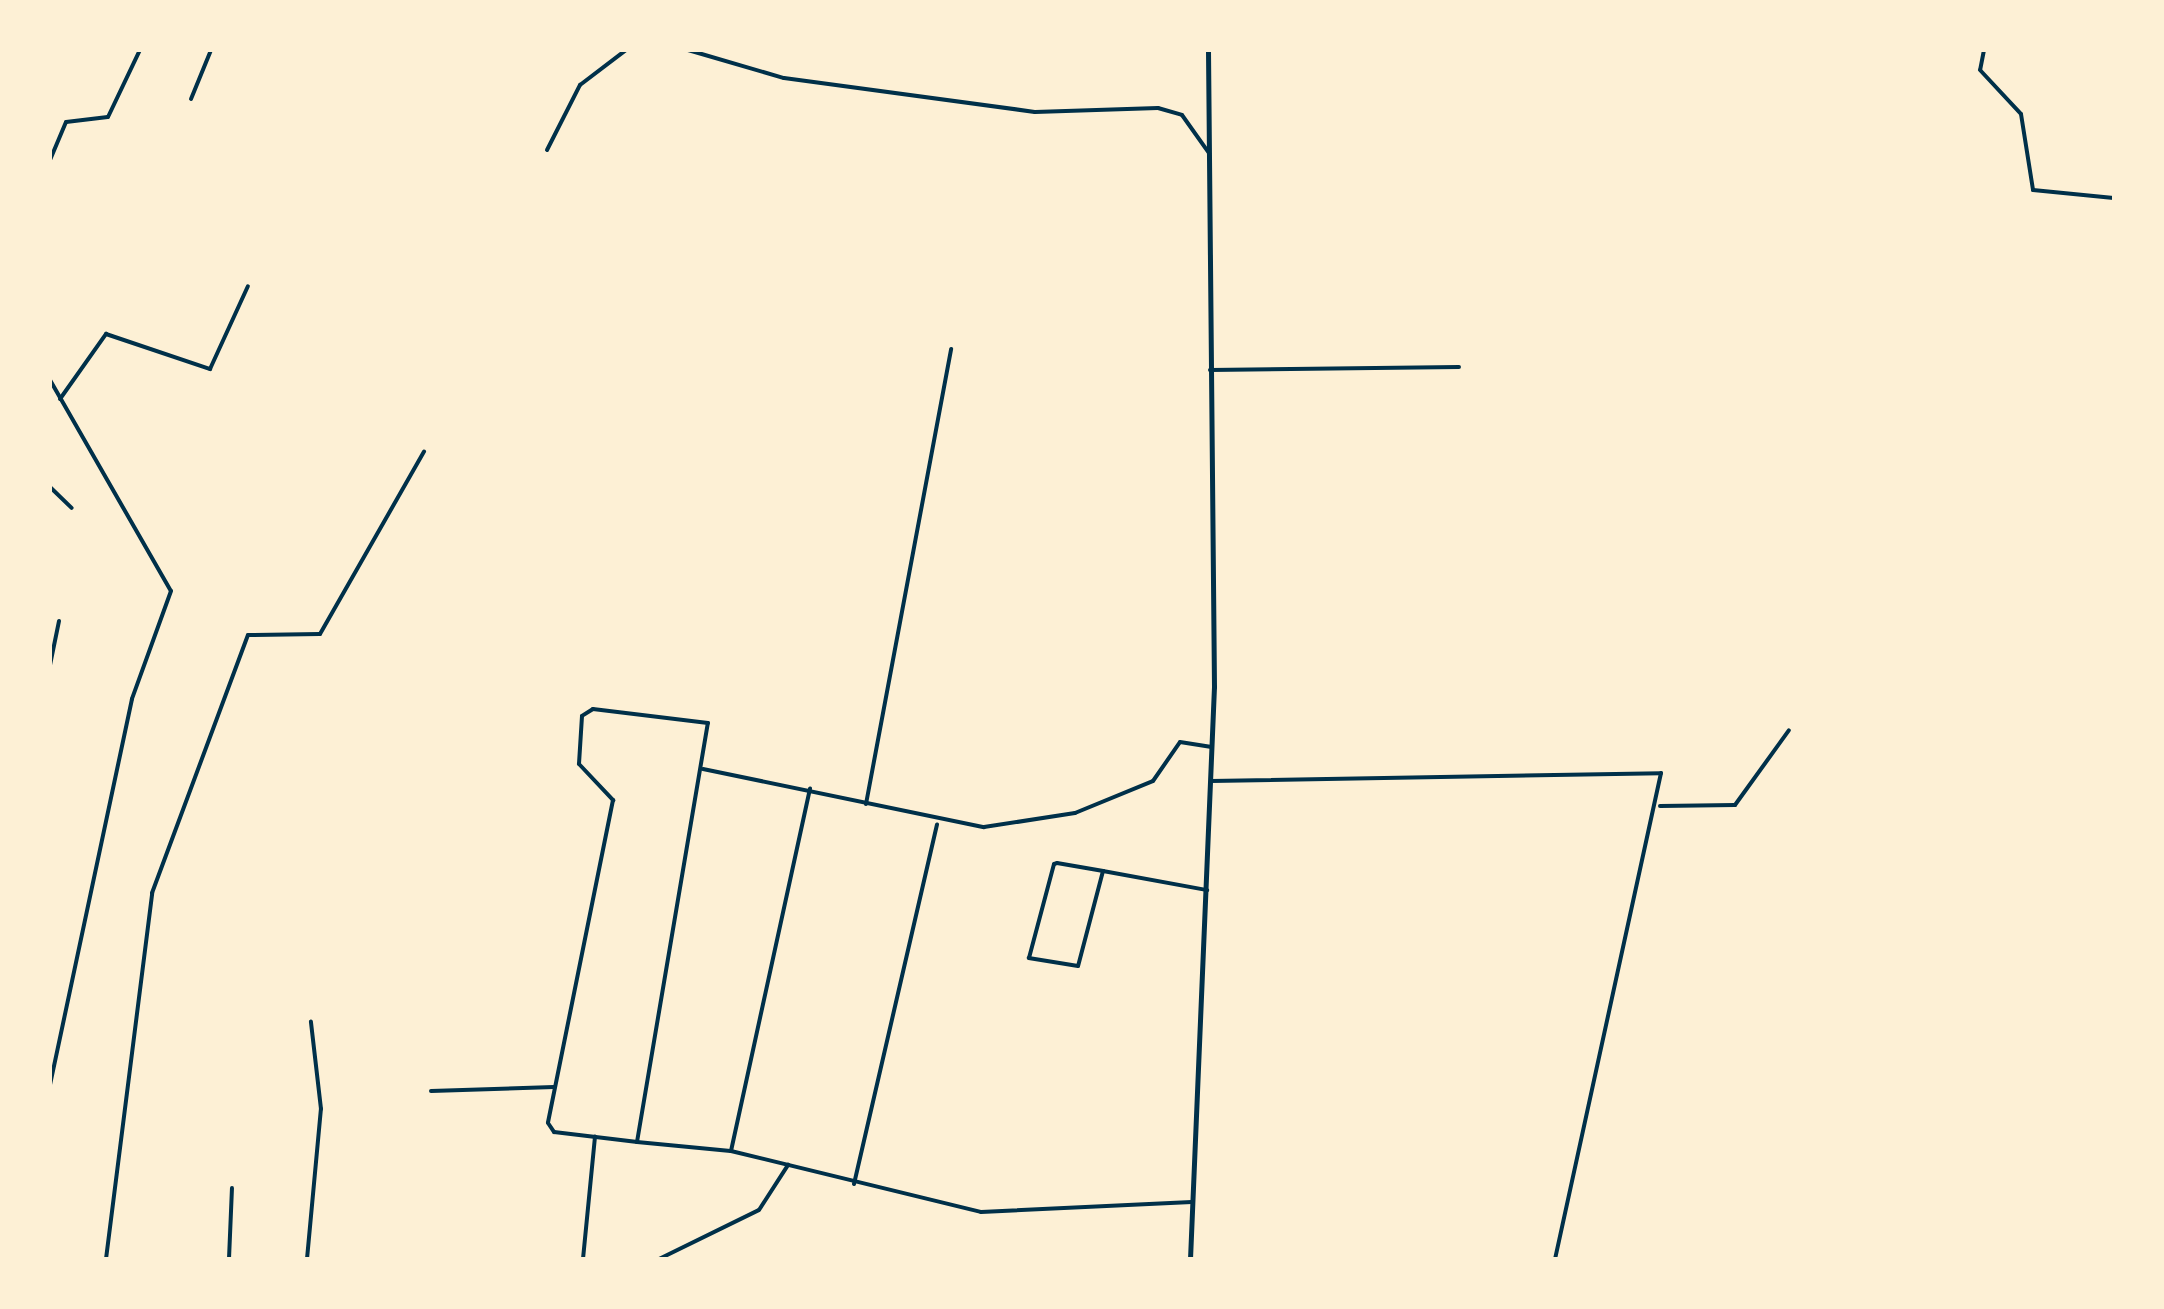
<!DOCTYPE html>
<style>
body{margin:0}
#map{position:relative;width:2164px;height:1309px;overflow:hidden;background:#fdf0d5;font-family:"Golos Text",sans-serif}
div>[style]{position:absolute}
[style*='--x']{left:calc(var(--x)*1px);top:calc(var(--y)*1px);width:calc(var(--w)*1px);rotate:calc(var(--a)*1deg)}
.minor>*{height:4px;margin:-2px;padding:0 2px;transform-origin:2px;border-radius:2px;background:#003049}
.tertiary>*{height:5px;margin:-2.5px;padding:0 2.5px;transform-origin:2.5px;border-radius:2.5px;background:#003049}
span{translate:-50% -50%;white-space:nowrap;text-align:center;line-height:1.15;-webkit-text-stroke:8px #fdf0d5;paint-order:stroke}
.frame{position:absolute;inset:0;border:52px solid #fdf0d5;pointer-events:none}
</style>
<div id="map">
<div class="minor">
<div style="--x:688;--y:50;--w:100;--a:16.3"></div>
<div style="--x:784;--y:78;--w:253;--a:7.7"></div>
<div style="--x:1035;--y:112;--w:123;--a:-1.9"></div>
<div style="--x:1158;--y:108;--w:25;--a:16"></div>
<div style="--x:1182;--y:115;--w:47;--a:54.6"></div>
<div style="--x:1984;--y:50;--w:20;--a:101"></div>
<div style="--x:1980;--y:70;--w:60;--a:47"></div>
<div style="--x:2021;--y:114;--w:77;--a:81"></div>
<div style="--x:2033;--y:190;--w:81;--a:5.6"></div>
<div style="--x:191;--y:99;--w:53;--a:-67.8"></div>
<div style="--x:547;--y:150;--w:73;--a:-63.1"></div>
<div style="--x:580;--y:85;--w:58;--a:-37.3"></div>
<div style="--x:50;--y:160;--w:41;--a:-67.2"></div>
<div style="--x:66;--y:122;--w:42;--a:-6.8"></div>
<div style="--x:108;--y:117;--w:74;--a:-64.5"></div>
<div style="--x:1210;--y:370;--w:249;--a:-0.7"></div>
<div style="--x:50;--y:380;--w:243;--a:60.2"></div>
<div style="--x:171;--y:591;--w:115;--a:109.9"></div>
<div style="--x:132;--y:699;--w:394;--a:102"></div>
<div style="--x:60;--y:399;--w:80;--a:-54.7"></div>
<div style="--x:106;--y:334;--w:110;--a:18.6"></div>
<div style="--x:210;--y:369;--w:91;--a:-65.4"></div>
<div style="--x:50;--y:487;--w:30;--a:44"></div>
<div style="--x:50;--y:665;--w:45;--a:-78.4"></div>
<div style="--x:703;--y:769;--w:287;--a:11.7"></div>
<div style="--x:984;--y:827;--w:92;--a:-8.7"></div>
<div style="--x:1075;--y:813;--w:84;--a:-22.3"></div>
<div style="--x:1153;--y:781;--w:47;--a:-55.3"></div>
<div style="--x:1180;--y:742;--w:32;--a:9"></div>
<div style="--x:1211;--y:781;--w:450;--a:-1"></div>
<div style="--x:1661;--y:773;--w:497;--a:102.3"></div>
<div style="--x:866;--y:804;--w:463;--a:-79.4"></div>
<div style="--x:1660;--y:806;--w:75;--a:-0.8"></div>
<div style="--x:1735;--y:805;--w:92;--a:-54.2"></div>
<div style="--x:1103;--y:871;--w:98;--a:104.7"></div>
<div style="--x:1078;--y:966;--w:50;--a:-170.7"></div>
<div style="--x:1029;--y:958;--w:97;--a:-75.1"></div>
<div style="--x:1054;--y:864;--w:3;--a:-18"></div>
<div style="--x:1057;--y:863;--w:47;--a:9.9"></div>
<div style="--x:1103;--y:871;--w:106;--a:10.4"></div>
<div style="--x:431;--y:1091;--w:123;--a:-1.9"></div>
<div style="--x:637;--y:1142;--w:425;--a:-80.4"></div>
<div style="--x:708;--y:723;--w:116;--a:-173.1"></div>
<div style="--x:593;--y:709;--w:13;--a:148"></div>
<div style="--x:582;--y:716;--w:48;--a:93.6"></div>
<div style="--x:579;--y:764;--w:50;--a:46.6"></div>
<div style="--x:613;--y:800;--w:329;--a:101.4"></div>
<div style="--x:548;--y:1123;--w:11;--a:56"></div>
<div style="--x:554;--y:1132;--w:84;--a:6.9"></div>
<div style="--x:637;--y:1142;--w:94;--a:5.5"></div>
<div style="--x:731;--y:1151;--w:257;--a:13.7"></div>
<div style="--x:981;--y:1212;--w:211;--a:-2.7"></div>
<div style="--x:731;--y:1151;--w:371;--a:-77.7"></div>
<div style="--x:854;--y:1184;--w:369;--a:-77"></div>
<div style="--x:106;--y:1259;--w:369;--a:-82.8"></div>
<div style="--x:152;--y:893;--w:275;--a:-69.6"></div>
<div style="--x:248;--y:635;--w:72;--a:-0.8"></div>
<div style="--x:320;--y:634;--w:210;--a:-60.3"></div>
<div style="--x:229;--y:1259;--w:71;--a:-87.6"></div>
<div style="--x:307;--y:1259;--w:151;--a:-84.7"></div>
<div style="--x:321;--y:1109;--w:88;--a:-96.6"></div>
<div style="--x:583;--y:1259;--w:123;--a:-84.4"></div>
<div style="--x:659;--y:1259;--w:111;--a:-26.1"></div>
<div style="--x:759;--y:1210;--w:54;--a:-57.2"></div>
</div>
<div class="tertiary">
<div style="--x:1190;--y:1259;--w:573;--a:-87.6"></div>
<div style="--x:1214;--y:687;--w:637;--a:-90.54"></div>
</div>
<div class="frame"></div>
</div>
